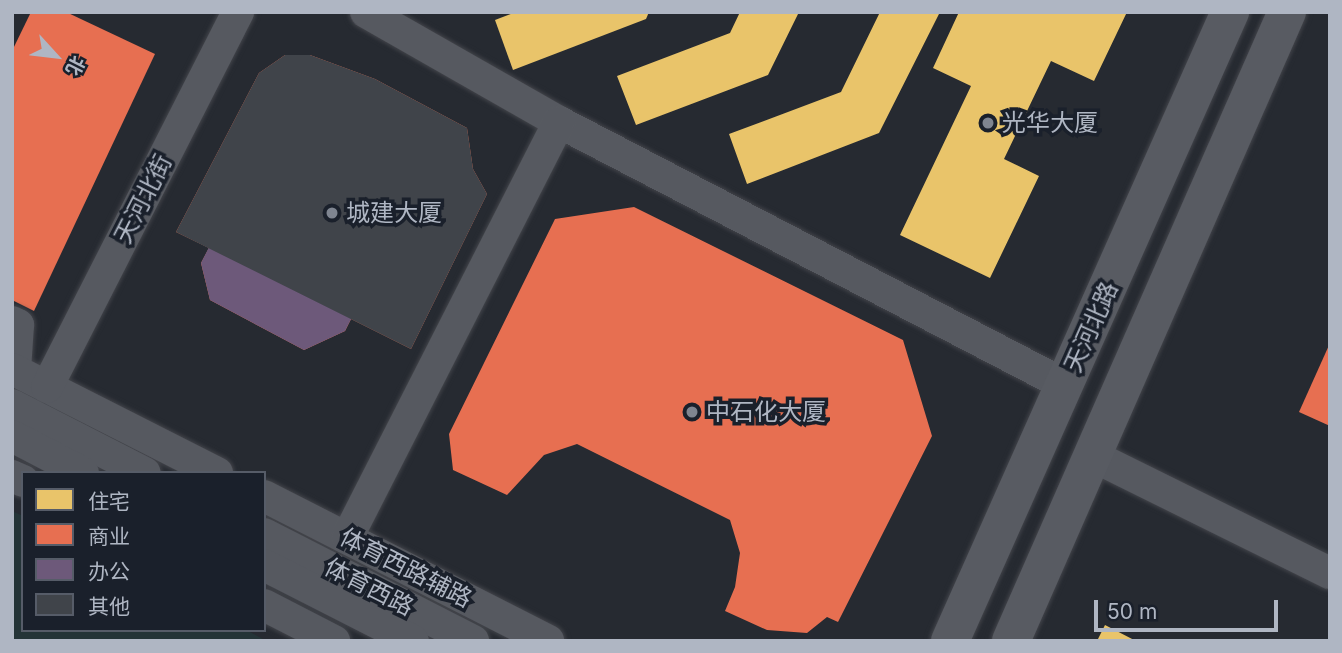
<!DOCTYPE html>
<meta charset="utf-8">
<style>
body{margin:0}
#map{position:relative;width:1342px;height:653px;overflow:hidden;background:#262a31;font-family:Inter,"Noto Sans SC",sans-serif}
div>[style]{position:absolute}
[style*='--x']{left:calc(var(--x)*1px);top:calc(var(--y)*1px);width:calc(var(--w)*1px);rotate:calc(var(--a)*1deg)}
.green>*{inset:0;background:#243437}
.homes>*{inset:0;background:#e9c46a}
.shops>*{inset:0;background:#e76f51}
.offices>*{inset:0;background:#6d597a}
.building>*{inset:0;background:#40444a}
.roads{filter:drop-shadow(0 0 2px #42444a) drop-shadow(0 0 2px #42444a)}
.minor>*{height:32px;margin:-16px;padding:0 16px;transform-origin:16px;border-radius:16px;background:#565960}
.major>*{height:38px;margin:-19px;padding:0 19px;transform-origin:19px;border-radius:19px;background:#585b62}
.dots>*{width:19px;height:19px;translate:-50% -50%;box-sizing:border-box;border:4px solid #1a202b;border-radius:50%}
span{translate:-50% -50%;white-space:nowrap;text-align:center;line-height:1.15;-webkit-text-stroke:7px #1a202b;paint-order:stroke}
.poi-label{font-size:24px;color:#afb6c3}
.left{translate:0 -50%;text-align:left}
.street-label{font-size:24px;color:#afb6c3}
.frame{position:absolute;inset:0;border:14px solid #afb6c3;pointer-events:none}
.legend{position:absolute;left:21px;top:471px;width:245px;height:161px;box-sizing:border-box;background:#1a202b;border:2px solid #565c68;margin:0;padding:9px 12px;list-style:none;font-size:21px;color:#afb6c3}
.legend li{display:flex;align-items:center;gap:14px;height:35px}
.legend b{width:35px;border:2px solid #565c68}
.north{position:absolute;left:21px;top:21px;width:70px;height:70px;-webkit-text-stroke:5px #1a202b;paint-order:stroke;rotate:117deg;font-size:19px;font-weight:700;line-height:28px;text-align:center;color:#afb6c3}
.north::after{content:'';display:block;margin:auto;width:24px;height:32px;background:#afb6c3;clip-path:polygon(50% 0,100% 100%,50% 72%,0 100%)}
.scale{position:absolute;left:1094px;top:600px;width:184px;height:32px;box-sizing:border-box;border:4px solid #afb6c3;border-top:0;padding-left:9px;font-size:21px;line-height:24px;white-space:nowrap;color:#afb6c3;-webkit-text-stroke:5px #1a202b;paint-order:stroke}
</style>
<div id="map">
<div class="green">
<div style="clip-path:polygon(12px 511px,23px 516px,23px 630px,246px 630px,267px 641px,12px 641px)"></div>
</div>
<div class="homes">
<div style="clip-path:polygon(516px 12px,649px 12px,646px 19px,513px 70px,495px 20px)"></div>
<div style="clip-path:polygon(740px 12px,799px 12px,768px 75px,636px 125px,617px 76px,730px 33px)"></div>
<div style="clip-path:polygon(880px 12px,940px 12px,879px 133px,747px 184px,729px 134px,841px 92px)"></div>
<div style="clip-path:polygon(959px 12px,1127px 12px,1094px 81px,1051px 61px,1004px 159px,1039px 176px,990px 278px,900px 235px,971px 86px,933px 68px)"></div>
<div style="clip-path:polygon(1105px 625px,1136px 641px,1097px 641px)"></div>
</div>
<div class="shops">
<div style="clip-path:polygon(31px 12px,66px 12px,155px 54px,34px 311px,12px 300px,12px 51px)"></div>
<div style="clip-path:polygon(285px 55px,310px 55px,375px 79px,467px 128px,473px 169px,487px 194px,411px 349px,351px 319px,345px 331px,304px 350px,210px 300px,201px 263px,209px 248px,176px 232px,259px 73px)"></div>
<div style="clip-path:polygon(634px 207px,903px 340px,932px 436px,838px 622px,827px 617px,807px 633px,767px 630px,725px 611px,735px 587px,740px 553px,730px 520px,577px 444px,544px 455px,507px 495px,453px 470px,449px 434px,555px 219px)"></div>
<div style="clip-path:polygon(1330px 343px,1330px 426px,1299px 412px)"></div>
</div>
<div class="offices">
<div style="clip-path:polygon(281px 159px,373px 203px,389px 244px,345px 331px,304px 350px,210px 300px,201px 263px,252px 162px)"></div>
</div>
<div class="building">
<div style="clip-path:polygon(285px 55px,310px 55px,375px 79px,467px 128px,473px 169px,487px 194px,411px 349px,176px 232px,259px 73px)"></div>
</div>
<div class="roads">
<div class="minor">
<div style="--x:366;--y:12;--w:222;--a:29.7"></div>
<div style="--x:559;--y:122;--w:570;--a:27.46"></div>
<div style="--x:12;--y:322;--w:7;--a:27"></div>
<div style="--x:18;--y:325;--w:45;--a:93.8"></div>
<div style="--x:12;--y:369;--w:230;--a:26.9"></div>
<div style="--x:47;--y:387;--w:421;--a:-63"></div>
<div style="--x:12;--y:405;--w:149;--a:27.1"></div>
<div style="--x:12;--y:436;--w:80;--a:27.5"></div>
<div style="--x:1093;--y:456;--w:264;--a:26.3"></div>
<div style="--x:12;--y:476;--w:12;--a:24"></div>
<div style="--x:264;--y:496;--w:319;--a:27"></div>
<div style="--x:264;--y:534;--w:235;--a:27.1"></div>
<div style="--x:347;--y:538;--w:467;--a:-63"></div>
<div style="--x:264;--y:565;--w:167;--a:27"></div>
<div style="--x:264;--y:605;--w:79;--a:27.2"></div>
</div>
<div class="major">
<div style="--x:950;--y:641;--w:689;--a:-66"></div>
<div style="--x:1011;--y:641;--w:687;--a:-66.31"></div>
</div>
</div>
<div class="dots">
<div style="left:988px;top:123px;background:#7f8590"></div>
<div style="left:332px;top:213px;background:#7f8590"></div>
<div style="left:692px;top:412px;background:#7f8590"></div>
</div>
<div class="poi-label">
<span class="left" style="left:1002px;top:123px">光华大厦</span>
<span class="left" style="left:346px;top:213px">城建大厦</span>
<span class="left" style="left:706px;top:412px">中石化大厦</span>
</div>
<div class="street-label">
<span style="left:143px;top:199px;rotate:-63deg">天河北街</span>
<span style="left:1091px;top:327px;rotate:-66deg">天河北路</span>
<span style="left:406px;top:568px;rotate:27deg">体育西路辅路</span>
<span style="left:369px;top:587px;rotate:27deg">体育西路</span>
</div>
<div class="frame"></div>
<ul class="legend">
<li><b style="height:19px;background:#e9c46a"></b>住宅</li>
<li><b style="height:19px;background:#e76f51"></b>商业</li>
<li><b style="height:19px;background:#6d597a"></b>办公</li>
<li><b style="height:19px;background:#40444a"></b>其他</li>
</ul>
<div class="north">北</div>
<div class="scale">50 m</div>
</div>
